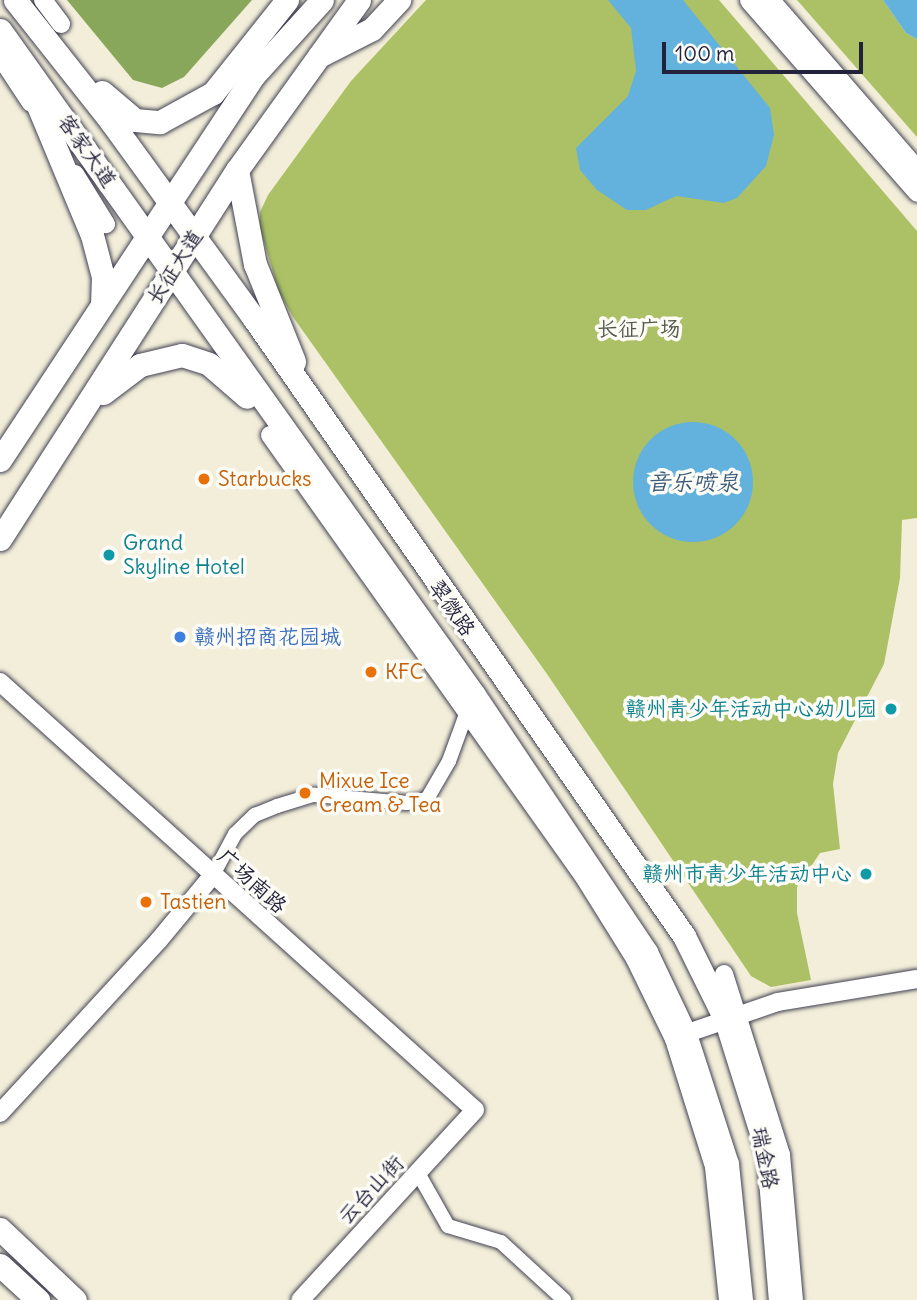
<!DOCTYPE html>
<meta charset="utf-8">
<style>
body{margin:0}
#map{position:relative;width:917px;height:1300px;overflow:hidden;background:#f2eed9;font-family:Delius,"LXGW WenKai TC",sans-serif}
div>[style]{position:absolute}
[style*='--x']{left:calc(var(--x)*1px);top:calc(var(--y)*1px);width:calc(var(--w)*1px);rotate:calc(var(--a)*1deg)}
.green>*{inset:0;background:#acc166}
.forest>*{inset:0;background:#89a75b}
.water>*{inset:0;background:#63b2dd}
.round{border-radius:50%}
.roads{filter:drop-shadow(0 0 2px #414153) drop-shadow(0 0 2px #414153)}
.minor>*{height:14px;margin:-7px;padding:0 7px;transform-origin:7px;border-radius:7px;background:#fff}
.tertiary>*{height:18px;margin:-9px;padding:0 9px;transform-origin:9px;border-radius:9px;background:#fff}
.secondary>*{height:19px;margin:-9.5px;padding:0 9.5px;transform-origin:9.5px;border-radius:9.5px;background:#fff}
.primary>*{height:23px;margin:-11.5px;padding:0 11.5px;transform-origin:11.5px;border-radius:11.5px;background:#fff}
.dots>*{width:19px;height:19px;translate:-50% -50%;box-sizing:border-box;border:4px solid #fdfcf7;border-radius:50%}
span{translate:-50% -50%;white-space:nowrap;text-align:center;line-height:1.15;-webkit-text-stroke:7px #fdfcf7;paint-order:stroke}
.street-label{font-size:21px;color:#22223b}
.park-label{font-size:21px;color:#525a4a}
.food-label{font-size:21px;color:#c56008}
.left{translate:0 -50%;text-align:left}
.culture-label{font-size:21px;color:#0d838f}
.right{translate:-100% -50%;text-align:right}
.shop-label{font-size:21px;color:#366cbe}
.water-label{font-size:23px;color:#3c5c7c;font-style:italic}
.scale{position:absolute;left:662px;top:42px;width:201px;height:32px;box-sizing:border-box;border:4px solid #22223b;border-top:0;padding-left:9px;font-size:21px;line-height:24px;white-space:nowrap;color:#22223b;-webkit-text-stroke:5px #fdfcf7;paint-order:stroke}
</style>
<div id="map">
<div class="green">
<div style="clip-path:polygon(426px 0,719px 0,917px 231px,917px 518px,902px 520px,900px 578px,884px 664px,838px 753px,833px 784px,840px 849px,820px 853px,797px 887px,797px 913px,811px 980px,771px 987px,751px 976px,547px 674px,293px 317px,279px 292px,260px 228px,260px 212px,268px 195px,351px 81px)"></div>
<div style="clip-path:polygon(797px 0,883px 0,906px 33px,917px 39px,917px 137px)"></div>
</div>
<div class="forest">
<div style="clip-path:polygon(67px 0,252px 0,184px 77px,162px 88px,133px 80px)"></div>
</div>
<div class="water">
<div style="clip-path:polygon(608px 0,683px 0,770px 108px,774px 135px,766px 166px,737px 198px,724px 203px,676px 196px,646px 210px,627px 210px,597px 190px,580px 170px,576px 148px,628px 96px,636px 71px,631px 28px)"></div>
<div style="clip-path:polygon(883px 0,917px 0,917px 39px,906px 33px)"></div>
<div class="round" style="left:633px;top:422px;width:120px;height:120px"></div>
</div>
<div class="roads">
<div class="minor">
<div style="--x:213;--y:875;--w:47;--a:-61.8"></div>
<div style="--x:235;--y:834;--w:28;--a:-44"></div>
<div style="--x:255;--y:815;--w:24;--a:-22"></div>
<div style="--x:277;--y:806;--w:39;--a:-17"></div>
<div style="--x:314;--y:795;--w:93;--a:4.9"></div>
<div style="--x:407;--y:803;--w:20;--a:-11"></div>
<div style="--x:427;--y:799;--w:44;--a:-59.9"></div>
<div style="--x:449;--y:761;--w:59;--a:-70"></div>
<div style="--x:418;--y:1173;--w:61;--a:60.5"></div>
<div style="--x:448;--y:1226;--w:55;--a:16.8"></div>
<div style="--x:501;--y:1242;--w:86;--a:42.6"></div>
</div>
<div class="tertiary">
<div style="--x:43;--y:0;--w:30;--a:53"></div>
<div style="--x:0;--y:56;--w:56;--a:56.6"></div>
<div style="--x:75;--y:174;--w:59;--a:58.2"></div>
<div style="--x:270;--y:435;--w:542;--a:54.61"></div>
<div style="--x:584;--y:877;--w:97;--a:58.1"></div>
<div style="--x:635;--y:959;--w:89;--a:64"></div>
<div style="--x:674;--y:1039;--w:134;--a:72.6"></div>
<div style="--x:714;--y:1167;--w:134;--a:84"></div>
<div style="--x:0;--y:682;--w:639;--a:42.02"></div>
<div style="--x:475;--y:1110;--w:258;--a:132.6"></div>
<div style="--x:724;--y:974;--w:190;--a:72.5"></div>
<div style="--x:781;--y:1155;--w:146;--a:84.9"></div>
<div style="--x:685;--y:1034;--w:98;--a:-19"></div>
<div style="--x:778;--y:1002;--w:141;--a:-9.4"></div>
<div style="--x:0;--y:1113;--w:235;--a:-47.4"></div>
<div style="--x:159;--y:940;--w:85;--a:-50.3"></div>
</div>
<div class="secondary">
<div style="--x:749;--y:0;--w:255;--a:48.8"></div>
<div style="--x:770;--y:0;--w:225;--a:49.1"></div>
</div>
<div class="primary">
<div style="--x:15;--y:0;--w:157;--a:51.7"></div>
<div style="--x:112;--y:123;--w:240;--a:54"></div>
<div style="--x:253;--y:317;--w:754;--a:55.15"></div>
<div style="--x:684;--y:936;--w:95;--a:63.7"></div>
<div style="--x:726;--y:1021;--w:140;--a:72.6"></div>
<div style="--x:768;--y:1155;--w:145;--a:85.3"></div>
<div style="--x:0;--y:30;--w:817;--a:54.52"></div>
<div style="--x:474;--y:695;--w:309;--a:56.2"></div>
<div style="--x:646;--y:952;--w:91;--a:64.6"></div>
<div style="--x:685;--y:1034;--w:137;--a:72.1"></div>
<div style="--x:727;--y:1164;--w:137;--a:84.1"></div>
<div style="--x:319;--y:56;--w:59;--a:-27"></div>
<div style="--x:372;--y:29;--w:40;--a:-47"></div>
<div style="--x:29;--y:84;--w:164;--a:67.4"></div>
<div style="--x:92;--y:235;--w:43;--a:75.3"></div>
<div style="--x:103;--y:277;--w:24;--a:92"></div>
<div style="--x:102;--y:92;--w:43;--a:40.3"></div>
<div style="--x:135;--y:120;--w:25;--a:5"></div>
<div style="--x:160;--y:122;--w:60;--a:-28.7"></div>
<div style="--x:213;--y:93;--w:119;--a:-51.5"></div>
<div style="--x:237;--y:170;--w:96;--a:79.2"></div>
<div style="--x:255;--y:264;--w:105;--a:68.1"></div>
<div style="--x:103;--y:393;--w:46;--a:-37.1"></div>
<div style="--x:140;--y:365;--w:43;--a:-13.4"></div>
<div style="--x:182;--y:355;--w:28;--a:18"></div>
<div style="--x:209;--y:364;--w:50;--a:41"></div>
<div style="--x:0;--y:460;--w:461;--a:-56.6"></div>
<div style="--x:254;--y:75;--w:101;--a:-47.8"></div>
<div style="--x:0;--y:539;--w:439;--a:-57.3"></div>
<div style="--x:237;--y:170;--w:209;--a:-54.3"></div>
<div style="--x:0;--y:1229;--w:103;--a:43.4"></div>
<div style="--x:0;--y:1265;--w:52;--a:42.6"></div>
</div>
</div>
<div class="dots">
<div style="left:204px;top:479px;background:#e8710a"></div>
<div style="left:109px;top:555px;background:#0f9aa8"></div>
<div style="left:180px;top:637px;background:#3f7fe0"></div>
<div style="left:371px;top:672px;background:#e8710a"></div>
<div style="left:891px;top:709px;background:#0f9aa8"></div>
<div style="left:305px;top:793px;background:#e8710a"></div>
<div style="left:866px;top:874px;background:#0f9aa8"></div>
<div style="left:146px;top:902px;background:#e8710a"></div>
</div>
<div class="street-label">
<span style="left:87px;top:151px;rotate:55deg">客家大道</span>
<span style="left:175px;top:267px;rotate:-57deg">长征大道</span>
<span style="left:452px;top:608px;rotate:55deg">翠微路</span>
<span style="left:252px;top:881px;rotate:42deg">广场南路</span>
<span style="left:765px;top:1158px;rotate:79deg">瑞金路</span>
<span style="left:371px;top:1190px;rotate:-47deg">云台山街</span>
</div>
<div class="park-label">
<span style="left:639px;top:329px">长征广场</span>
</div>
<div class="food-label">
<span class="left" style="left:218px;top:479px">Starbucks</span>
<span class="left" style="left:385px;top:672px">KFC</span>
<span class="left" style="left:319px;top:793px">Mixue Ice<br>Cream &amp; Tea</span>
<span class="left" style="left:160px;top:902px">Tastien</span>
</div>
<div class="culture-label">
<span class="left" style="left:123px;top:555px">Grand<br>Skyline Hotel</span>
<span class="right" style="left:877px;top:709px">赣州青少年活动中心幼儿园</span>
<span class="right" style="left:852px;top:874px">赣州市青少年活动中心</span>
</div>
<div class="shop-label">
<span class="left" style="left:194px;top:637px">赣州招商花园城</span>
</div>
<div class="water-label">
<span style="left:693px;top:482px">音乐喷泉</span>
</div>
<div class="scale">100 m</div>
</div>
